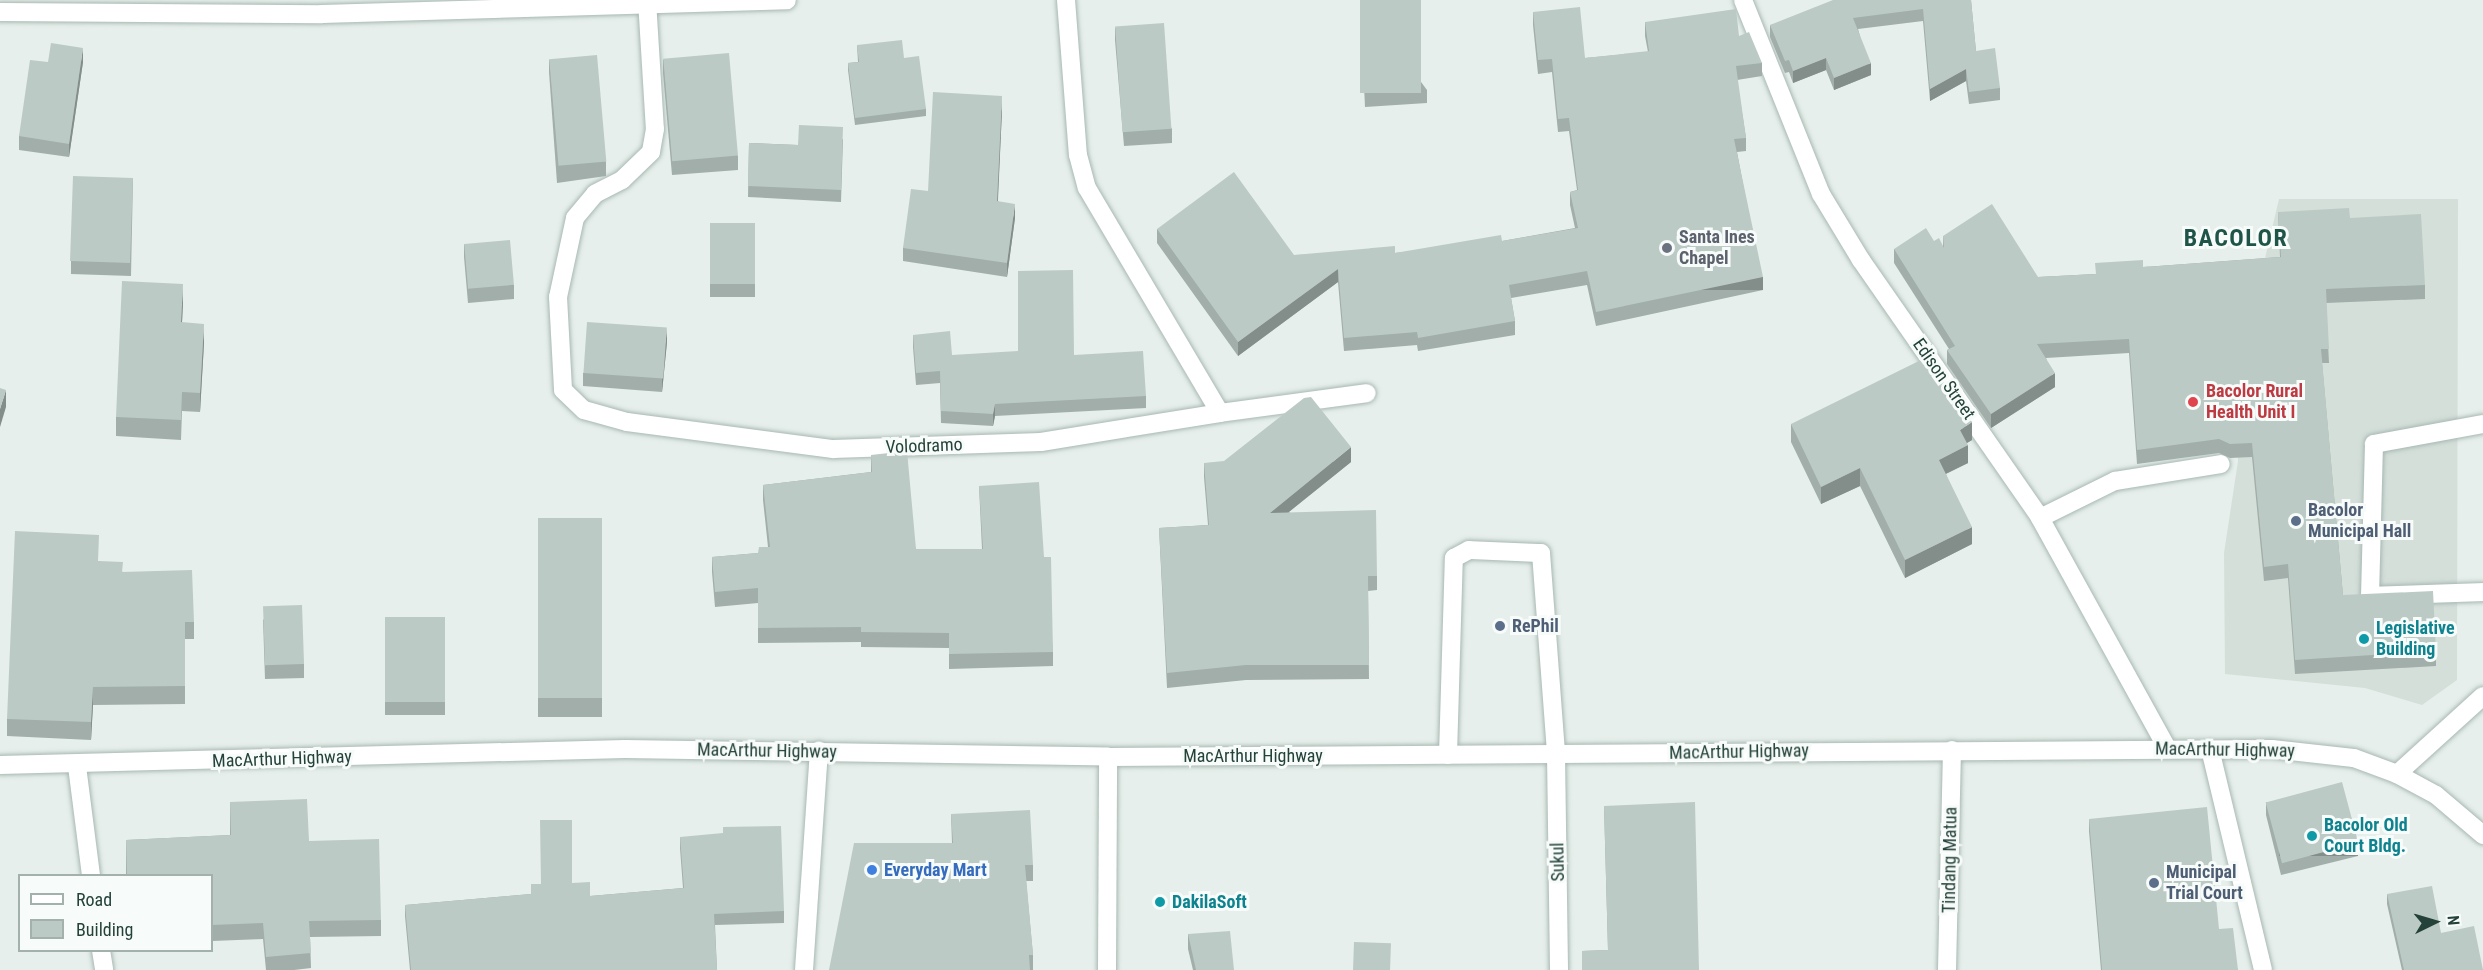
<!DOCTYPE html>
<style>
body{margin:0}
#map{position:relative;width:2483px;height:970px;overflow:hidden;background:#e6efeb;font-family:"Roboto Condensed",sans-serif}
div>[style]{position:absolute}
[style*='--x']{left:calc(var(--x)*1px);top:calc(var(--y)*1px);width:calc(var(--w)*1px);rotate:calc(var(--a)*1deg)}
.built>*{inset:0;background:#d4dfda}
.roads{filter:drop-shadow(0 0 2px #a8b8b2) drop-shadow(0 0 2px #a8b8b2)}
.lane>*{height:18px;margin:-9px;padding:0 9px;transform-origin:9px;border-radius:9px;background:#fff}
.street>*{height:18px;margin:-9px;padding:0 9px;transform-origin:9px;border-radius:9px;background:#fff}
.secondary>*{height:18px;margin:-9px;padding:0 9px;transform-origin:9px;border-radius:9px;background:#fff}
.wall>*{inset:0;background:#a1aea9;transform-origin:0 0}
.shaded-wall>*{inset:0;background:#838d89;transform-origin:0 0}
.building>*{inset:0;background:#bbcac4;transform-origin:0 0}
.dots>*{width:16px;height:16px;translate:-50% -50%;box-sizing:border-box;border:3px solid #f7fbf9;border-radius:50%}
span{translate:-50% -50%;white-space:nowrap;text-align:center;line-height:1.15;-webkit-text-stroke:6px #f7fbf9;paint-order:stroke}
.worship-label{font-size:18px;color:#5b616d;font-weight:700}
.left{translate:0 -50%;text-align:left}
.street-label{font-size:18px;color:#24423a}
.health-label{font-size:18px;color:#be3a42;font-weight:700}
.service-label{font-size:18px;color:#4e5e75;font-weight:700}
.culture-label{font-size:18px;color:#0d838f;font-weight:700}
.shop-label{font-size:18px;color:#366cbe;font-weight:700}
.district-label{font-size:24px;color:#1f5548;font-weight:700;letter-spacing:1.5px}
.legend{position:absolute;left:18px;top:874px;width:195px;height:78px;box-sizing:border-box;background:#f7fbf9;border:2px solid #a3b1ad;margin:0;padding:8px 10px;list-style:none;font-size:18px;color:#24423a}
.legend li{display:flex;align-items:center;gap:12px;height:30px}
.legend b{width:30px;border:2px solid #a3b1ad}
.north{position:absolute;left:2405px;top:892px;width:60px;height:60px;-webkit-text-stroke:4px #f7fbf9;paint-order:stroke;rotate:85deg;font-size:16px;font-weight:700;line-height:24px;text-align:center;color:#24423a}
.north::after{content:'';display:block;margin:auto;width:21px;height:27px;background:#24423a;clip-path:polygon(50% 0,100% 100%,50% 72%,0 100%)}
</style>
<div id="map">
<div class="built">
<div style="clip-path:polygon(2279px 199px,2458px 199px,2457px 680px,2422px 705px,2365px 688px,2225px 674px,2224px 553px,2238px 461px,2225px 273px,2262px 271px)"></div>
</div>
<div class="roads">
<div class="lane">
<div style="--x:2483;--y:424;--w:111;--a:169.6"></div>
<div style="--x:2374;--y:444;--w:152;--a:91.5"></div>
<div style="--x:2370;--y:596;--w:113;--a:-2"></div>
<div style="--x:2040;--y:518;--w:84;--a:-26.3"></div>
<div style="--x:2115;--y:481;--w:107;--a:-9.1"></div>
<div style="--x:1448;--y:755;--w:197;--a:-88.3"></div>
<div style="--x:1454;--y:558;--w:17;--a:-28"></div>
<div style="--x:1469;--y:550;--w:72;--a:2.4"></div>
<div style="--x:1541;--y:553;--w:202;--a:85.7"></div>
</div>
<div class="street">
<div style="--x:647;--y:0;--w:129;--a:86.5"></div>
<div style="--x:655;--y:129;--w:23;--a:100"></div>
<div style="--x:651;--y:152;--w:40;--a:136"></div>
<div style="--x:622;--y:180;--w:30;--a:153"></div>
<div style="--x:595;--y:194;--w:31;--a:130"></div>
<div style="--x:575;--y:218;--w:81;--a:102.1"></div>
<div style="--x:558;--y:297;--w:93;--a:86.9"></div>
<div style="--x:563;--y:390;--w:29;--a:44"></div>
<div style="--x:584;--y:410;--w:45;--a:15.6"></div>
<div style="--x:627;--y:422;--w:208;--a:7.5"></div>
<div style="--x:833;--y:449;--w:208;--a:-1.9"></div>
<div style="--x:1041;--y:442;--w:181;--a:-9.2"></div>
<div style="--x:1066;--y:0;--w:155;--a:85.6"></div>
<div style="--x:1078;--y:155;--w:34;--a:75"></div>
<div style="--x:1087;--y:188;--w:261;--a:59.4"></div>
<div style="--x:1220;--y:413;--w:148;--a:-7.7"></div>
<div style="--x:1743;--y:0;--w:209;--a:68.1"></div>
<div style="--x:1821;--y:194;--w:77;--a:58.8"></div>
<div style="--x:1861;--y:260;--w:314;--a:55.2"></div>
<div style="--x:2040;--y:518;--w:263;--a:61.1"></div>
<div style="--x:0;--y:12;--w:322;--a:0.4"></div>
<div style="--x:322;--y:14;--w:465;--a:-1.7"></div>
<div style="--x:2210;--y:749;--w:227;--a:76.5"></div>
<div style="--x:77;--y:766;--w:111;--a:82.7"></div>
<div style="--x:2397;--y:774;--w:116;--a:-42.2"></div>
<div style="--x:101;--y:950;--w:20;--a:81"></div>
<div style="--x:804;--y:970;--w:220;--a:-86.1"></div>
<div style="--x:1107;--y:970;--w:213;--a:-89.7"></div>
<div style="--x:1947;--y:970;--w:220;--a:-88.7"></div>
</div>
<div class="secondary">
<div style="--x:1556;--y:754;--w:216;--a:89.2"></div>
<div style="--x:0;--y:765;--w:625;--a:-1.47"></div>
<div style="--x:625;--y:749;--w:483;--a:0.9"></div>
<div style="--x:1108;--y:757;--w:1164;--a:-0.39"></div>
<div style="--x:2272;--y:749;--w:82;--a:6.3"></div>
<div style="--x:2354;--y:758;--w:46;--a:20.4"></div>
<div style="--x:2397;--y:774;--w:44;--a:28.3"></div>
<div style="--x:2436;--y:795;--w:62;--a:40.4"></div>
</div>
</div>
<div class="wall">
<div style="clip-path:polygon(1360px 0,1427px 90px,1427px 103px,1365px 107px)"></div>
<div style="clip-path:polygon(1971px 0,1976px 51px,2000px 88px,2000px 100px,1969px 104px,1966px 81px,1930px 101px,1923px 21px,1858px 29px,1871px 75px,1834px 90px,1826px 70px,1793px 83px,1789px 72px,1785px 73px,1770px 37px,1770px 25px)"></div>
<div style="clip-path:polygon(1533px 12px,1585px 58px,1648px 52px,1645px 36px,1645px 22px,1739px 36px,1762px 63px,1762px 76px,1737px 80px,1746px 138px,1746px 151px,1737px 152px,1763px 290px,1596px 326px,1587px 285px,1511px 298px,1515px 321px,1515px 335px,1418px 351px,1417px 345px,1344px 351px,1338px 282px,1238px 356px,1157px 243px,1157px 229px,1294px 255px,1395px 253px,1502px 241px,1575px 228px,1570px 205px,1570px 192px,1577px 190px,1569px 131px,1558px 132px,1552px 72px,1538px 74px,1533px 25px)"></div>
<div style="clip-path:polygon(1115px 27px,1172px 129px,1172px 143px,1124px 146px,1115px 40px)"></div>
<div style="clip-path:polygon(857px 45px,904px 58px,926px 109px,926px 116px,855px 125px,848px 70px,848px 63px,858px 62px)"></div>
<div style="clip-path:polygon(549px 59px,606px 162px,606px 176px,557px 183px,549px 72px)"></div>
<div style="clip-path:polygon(663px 59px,738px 156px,738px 170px,672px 175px,663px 73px)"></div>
<div style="clip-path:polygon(48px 62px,83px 62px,69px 157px,19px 150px,19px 136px)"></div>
<div style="clip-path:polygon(1002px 110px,998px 201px,1015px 218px,1007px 277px,903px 261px,903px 248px,928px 191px)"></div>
<div style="clip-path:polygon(843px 139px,841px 202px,748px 197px,749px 143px,798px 145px)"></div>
<div style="clip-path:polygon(133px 178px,131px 276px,71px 274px,71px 261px)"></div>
<div style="clip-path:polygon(2278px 212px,2350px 218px,2425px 285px,2425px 299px,2326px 303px,2329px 363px,2322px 363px,2343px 595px,2436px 651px,2436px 666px,2295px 674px,2288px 578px,2264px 581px,2252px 457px,2230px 458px,2219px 453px,2137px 464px,2129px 353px,2046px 358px,2055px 387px,1991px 428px,1947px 364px,1947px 350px,1949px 349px,1894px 263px,1894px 249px,1943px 246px,1943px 236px,2038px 277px,2095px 274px,2143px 267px,2280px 257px)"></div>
<div style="left:755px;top:223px;width:74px;height:45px;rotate:90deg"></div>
<div style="clip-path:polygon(464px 244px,514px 285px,514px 299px,468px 303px,464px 257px)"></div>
<div style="clip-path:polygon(183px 303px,182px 322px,204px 343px,200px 412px,182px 411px,181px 440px,116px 436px,116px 417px)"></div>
<div style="clip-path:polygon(913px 335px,952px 355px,1074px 355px,1146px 396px,1146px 408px,995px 416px,993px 426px,941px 423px,940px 383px,916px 385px,913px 347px)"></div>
<div style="clip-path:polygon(667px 342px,662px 392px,583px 386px,583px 373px)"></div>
<div style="clip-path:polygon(1791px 424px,1972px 440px,1967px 443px,1968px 463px,1946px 474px,1972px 544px,1905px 578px,1860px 486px,1821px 504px,1791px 442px)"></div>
<div style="clip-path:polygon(871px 455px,916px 549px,982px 549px,979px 486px,1044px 557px,1053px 652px,1053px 666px,949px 669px,949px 648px,861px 647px,861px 642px,758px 643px,758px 603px,715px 607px,712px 572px,712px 557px,758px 553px,768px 547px,763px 500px,763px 485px,871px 472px)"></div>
<div style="clip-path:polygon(1351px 462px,1289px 512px,1377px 576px,1377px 590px,1368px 591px,1369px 679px,1246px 680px,1167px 688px,1159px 528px,1208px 525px,1204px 477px,1204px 463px)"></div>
<div style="left:602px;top:518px;width:199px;height:64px;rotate:90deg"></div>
<div style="clip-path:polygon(99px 561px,123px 572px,194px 622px,194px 639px,185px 639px,185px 704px,93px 705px,91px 740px,7px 736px,7px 719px)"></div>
<div style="left:385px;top:617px;width:60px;height:98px"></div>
<div style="clip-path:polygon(263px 619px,304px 664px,304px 678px,265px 679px)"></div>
<div style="clip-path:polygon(230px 802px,309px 841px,381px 920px,381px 936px,310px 937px,311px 968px,294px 970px,266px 970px,263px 939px,212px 941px,212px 876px,126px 876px,126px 840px,230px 835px)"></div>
<div style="clip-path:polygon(2266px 802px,2358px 856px,2281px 875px,2266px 815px)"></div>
<div style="clip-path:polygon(1604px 806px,1699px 970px,1582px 970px,1582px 951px,1608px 950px)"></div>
<div style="clip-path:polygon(951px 814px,1033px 865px,1033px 881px,1026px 881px,1033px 955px,1033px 970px,829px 970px,952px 843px)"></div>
<div style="clip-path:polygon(2089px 819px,2219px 929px,2238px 970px,2101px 970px,2089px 831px)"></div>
<div style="clip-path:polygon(680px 837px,784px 911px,784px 923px,715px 925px,717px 970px,410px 970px,405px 916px,405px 905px,531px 894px,572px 883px,590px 896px,683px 888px,680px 848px)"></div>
<div style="clip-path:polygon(2387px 894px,2441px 933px,2483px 970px,2402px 970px,2387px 904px)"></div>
<div style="clip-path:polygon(1188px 934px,1234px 970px,1193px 970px,1188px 949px)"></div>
</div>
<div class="shaded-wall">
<div style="clip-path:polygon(83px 48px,83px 62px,69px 157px,69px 144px)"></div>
<div style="clip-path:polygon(1826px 58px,1826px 70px,1793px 83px,1793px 71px)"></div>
<div style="clip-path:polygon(1871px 63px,1871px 75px,1834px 90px,1834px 78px)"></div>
<div style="clip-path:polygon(1966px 69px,1966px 81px,1930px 101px,1930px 89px)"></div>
<div style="clip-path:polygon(1002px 96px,1002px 110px,997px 215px,997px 201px)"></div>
<div style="clip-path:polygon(1015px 204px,1015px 218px,1007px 277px,1007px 263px)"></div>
<div style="clip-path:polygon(1338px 269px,1338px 282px,1238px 356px,1238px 342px)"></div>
<div style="left:1763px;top:277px;width:13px;height:171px;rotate:90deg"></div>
<div style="clip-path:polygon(183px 284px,183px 303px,181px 342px,181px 322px)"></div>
<div style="clip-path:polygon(204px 324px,204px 343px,200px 412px,200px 393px)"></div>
<div style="clip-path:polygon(667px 328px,667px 342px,662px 392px,662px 379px)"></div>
<div style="clip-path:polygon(2055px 373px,2055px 387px,1991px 428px,1991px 414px)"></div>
<div style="clip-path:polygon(6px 390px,6px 407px,0 427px,0 409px)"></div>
<div style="clip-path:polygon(995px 404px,995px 416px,993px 426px,993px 414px)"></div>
<div style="clip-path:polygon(1972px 422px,1972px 440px,1960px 447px,1960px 430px)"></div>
<div style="clip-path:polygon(1968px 445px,1968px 463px,1939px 477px,1939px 460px)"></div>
<div style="clip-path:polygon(1351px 447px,1351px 462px,1270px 527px,1270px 513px)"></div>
<div style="clip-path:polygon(1860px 468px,1860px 486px,1821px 504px,1821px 487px)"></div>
<div style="clip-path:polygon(1972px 527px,1972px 544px,1905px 578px,1905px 560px)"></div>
<div style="clip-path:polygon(93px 687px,93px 705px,91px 740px,91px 722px)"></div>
<div style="left:2358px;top:843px;width:13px;height:79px;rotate:90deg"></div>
</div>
<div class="building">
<div style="left:1360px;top:0;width:61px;height:93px"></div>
<div style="clip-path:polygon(1833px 0,1971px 0,1976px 51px,1995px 48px,2000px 88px,1969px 92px,1966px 69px,1930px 89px,1923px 9px,1853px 18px,1871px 63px,1834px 78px,1826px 58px,1793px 71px,1789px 60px,1785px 61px,1770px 25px)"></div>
<div style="clip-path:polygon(1580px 7px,1585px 58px,1649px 51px,1645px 22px,1736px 9px,1739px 36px,1749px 32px,1762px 63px,1736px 66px,1746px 138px,1734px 139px,1763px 277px,1596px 312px,1587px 271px,1509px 285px,1515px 321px,1418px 338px,1417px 332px,1344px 338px,1338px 269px,1238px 342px,1157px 229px,1234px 172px,1294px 255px,1395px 246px,1395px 253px,1501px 235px,1502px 241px,1578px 228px,1570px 192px,1578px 190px,1569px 118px,1558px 119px,1552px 59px,1538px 60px,1533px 12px)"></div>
<div style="left:1164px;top:23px;width:106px;height:49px;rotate:86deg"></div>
<div style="clip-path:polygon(902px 40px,904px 58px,919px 56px,926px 109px,855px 118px,848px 63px,859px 62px,857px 45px)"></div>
<div style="clip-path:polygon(51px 43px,83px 48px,69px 144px,19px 136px,30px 60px,48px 62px)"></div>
<div style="left:729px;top:53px;width:103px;height:66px;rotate:85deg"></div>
<div style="left:597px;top:55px;width:107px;height:48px;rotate:85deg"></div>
<div style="clip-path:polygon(933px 92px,1002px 96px,997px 201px,1015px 204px,1007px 263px,903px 248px,911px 189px,928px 191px)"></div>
<div style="clip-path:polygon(799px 125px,843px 127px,841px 190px,748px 186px,749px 143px,798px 145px)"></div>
<div style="left:73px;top:176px;width:60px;height:85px;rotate:2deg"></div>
<div style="clip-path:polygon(1992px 204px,2038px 277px,2096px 274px,2095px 263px,2143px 260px,2143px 267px,2281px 257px,2278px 212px,2349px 208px,2350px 218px,2421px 214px,2425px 285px,2326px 289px,2329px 349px,2321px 349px,2343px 595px,2433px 591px,2436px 651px,2295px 660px,2288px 564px,2264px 567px,2252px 443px,2230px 444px,2219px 439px,2137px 450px,2129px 339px,2037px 344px,2055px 373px,1991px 414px,1947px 350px,1955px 346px,1894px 249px,1926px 228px,1934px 241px,1939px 238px,1944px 248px,1943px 236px)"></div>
<div style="left:755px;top:223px;width:61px;height:45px;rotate:90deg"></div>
<div style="left:510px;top:240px;width:45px;height:46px;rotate:85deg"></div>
<div style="clip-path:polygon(1073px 270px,1074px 355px,1143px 351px,1146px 396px,995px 404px,993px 414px,941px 411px,940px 371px,916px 373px,913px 335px,950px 331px,952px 355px,1018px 351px,1018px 271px)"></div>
<div style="clip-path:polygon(122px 281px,183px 284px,181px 322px,204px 324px,200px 393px,182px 392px,181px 420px,116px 417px)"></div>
<div style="left:587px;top:322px;width:80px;height:51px;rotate:4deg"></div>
<div style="clip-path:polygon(1927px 357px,1972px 422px,1960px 430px,1968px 445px,1939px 460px,1972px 527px,1905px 560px,1860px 468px,1821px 487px,1791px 424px)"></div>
<div style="clip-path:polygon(0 388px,6px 390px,0 409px)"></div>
<div style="clip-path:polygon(1311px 397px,1351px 447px,1270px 513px,1376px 510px,1377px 576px,1368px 576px,1369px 665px,1246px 665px,1167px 673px,1159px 528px,1209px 525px,1204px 463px,1224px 461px,1304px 398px)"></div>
<div style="clip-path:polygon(907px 451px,916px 549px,983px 549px,979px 486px,1039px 482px,1044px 557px,1051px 557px,1053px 652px,949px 654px,949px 633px,861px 632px,861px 627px,758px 628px,758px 588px,715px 592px,712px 557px,758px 553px,759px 547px,770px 547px,763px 485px,872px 472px,871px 455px)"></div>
<div style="left:602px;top:518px;width:180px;height:64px;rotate:90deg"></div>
<div style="clip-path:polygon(15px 531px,99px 535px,98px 561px,123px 562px,122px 572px,192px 570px,194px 622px,185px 622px,185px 686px,93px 687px,91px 722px,7px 719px)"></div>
<div style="left:302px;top:605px;width:59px;height:39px;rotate:88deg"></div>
<div style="left:385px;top:617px;width:60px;height:85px"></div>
<div style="left:2342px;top:782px;width:63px;height:79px;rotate:75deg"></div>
<div style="clip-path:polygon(307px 799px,309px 841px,379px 839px,381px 920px,309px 921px,311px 953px,266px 957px,263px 923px,212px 925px,212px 876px,127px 876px,126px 840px,231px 835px,230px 802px)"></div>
<div style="clip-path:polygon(1695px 802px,1699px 970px,1582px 970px,1582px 951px,1608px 950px,1604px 806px)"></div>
<div style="clip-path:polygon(2207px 807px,2219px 929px,2233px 928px,2238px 970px,2102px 970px,2089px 819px)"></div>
<div style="clip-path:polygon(1030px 810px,1033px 865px,1025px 865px,1033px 955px,1029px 955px,1030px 970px,829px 970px,854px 843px,953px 843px,951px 814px)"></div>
<div style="clip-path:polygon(540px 820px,572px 820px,572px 883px,590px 882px,590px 896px,684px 888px,680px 837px,723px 833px,723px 827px,781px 826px,784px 911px,714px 914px,717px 970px,411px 970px,405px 905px,531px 894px,531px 884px,541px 884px)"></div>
<div style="clip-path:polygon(2432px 886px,2441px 933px,2474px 926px,2483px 970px,2404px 970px,2387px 894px)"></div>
<div style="clip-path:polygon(1230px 931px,1234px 970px,1196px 970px,1188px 934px)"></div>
<div style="left:1354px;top:942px;width:37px;height:28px;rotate:2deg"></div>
</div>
<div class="dots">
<div style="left:1667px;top:248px;background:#6b7280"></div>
<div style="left:2193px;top:402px;background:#e0444e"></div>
<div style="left:2296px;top:521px;background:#5c6f8a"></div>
<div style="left:1500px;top:626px;background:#5c6f8a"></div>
<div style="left:2364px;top:639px;background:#0f9aa8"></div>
<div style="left:2312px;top:836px;background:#0f9aa8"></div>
<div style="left:872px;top:870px;background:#3f7fe0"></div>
<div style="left:2154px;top:883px;background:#5c6f8a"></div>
<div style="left:1160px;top:902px;background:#0f9aa8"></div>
</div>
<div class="worship-label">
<span class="left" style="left:1679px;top:248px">Santa Ines<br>Chapel</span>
</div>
<div class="street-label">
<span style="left:1944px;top:379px;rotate:55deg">Edison Street</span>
<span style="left:924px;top:446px;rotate:-2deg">Volodramo</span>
<span style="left:2225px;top:750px;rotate:1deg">MacArthur Highway</span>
<span style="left:767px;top:751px;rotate:1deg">MacArthur Highway</span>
<span style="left:1739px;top:752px;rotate:-1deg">MacArthur Highway</span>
<span style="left:1253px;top:756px">MacArthur Highway</span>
<span style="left:282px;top:759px;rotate:-2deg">MacArthur Highway</span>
<span style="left:1950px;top:860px;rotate:-89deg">Tindang Matua</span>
<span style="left:1558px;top:862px;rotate:-91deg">Sukul</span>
</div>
<div class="health-label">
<span class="left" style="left:2206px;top:402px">Bacolor Rural<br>Health Unit I</span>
</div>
<div class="service-label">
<span class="left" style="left:2308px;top:521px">Bacolor<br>Municipal Hall</span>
<span class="left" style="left:1512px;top:626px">RePhil</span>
<span class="left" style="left:2166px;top:883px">Municipal<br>Trial Court</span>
</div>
<div class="culture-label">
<span class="left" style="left:2376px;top:639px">Legislative<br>Building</span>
<span class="left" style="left:2324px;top:836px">Bacolor Old<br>Court Bldg.</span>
<span class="left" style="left:1172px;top:902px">DakilaSoft</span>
</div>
<div class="shop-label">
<span class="left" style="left:884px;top:870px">Everyday Mart</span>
</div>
<div class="district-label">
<span style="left:2236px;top:239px">BACOLOR</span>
</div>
<ul class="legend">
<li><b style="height:8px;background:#fff"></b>Road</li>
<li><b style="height:16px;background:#bbcac4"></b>Building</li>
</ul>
<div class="north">N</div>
</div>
